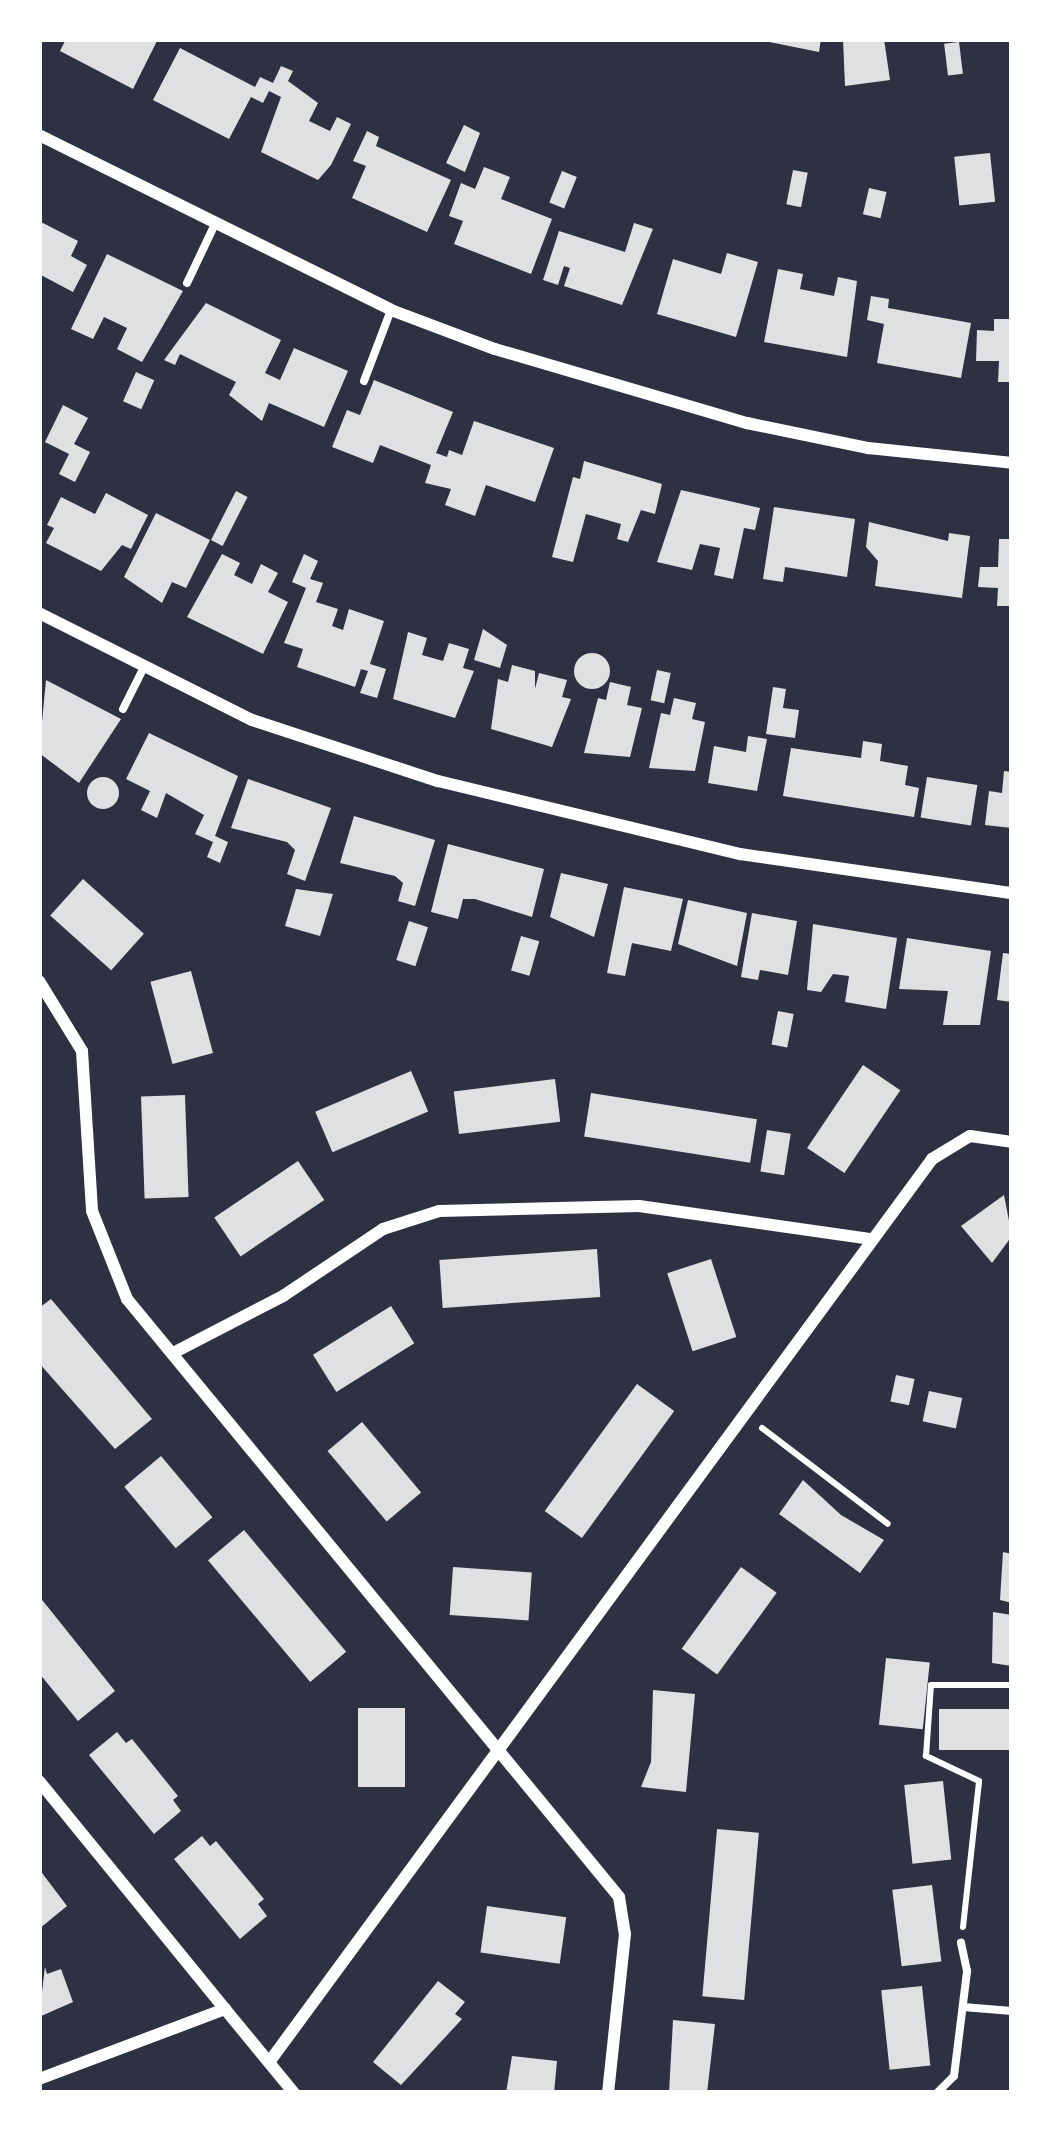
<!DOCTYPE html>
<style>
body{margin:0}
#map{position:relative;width:1051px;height:2132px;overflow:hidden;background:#2d3142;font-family:"Exo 2",sans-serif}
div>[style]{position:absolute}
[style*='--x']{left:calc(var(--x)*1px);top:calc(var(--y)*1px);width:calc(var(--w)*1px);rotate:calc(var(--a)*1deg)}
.building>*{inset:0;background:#e0e0e3;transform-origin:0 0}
.round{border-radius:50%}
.path>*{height:6px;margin:-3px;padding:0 3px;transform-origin:3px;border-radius:3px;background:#fff}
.service>*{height:8px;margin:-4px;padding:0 4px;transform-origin:4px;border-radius:4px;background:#fff}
.minor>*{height:12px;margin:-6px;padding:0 6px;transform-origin:6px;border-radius:6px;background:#fff}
span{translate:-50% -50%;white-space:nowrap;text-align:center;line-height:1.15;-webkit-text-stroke:10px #fff;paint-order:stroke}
.frame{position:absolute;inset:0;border:42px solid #fff;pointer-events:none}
</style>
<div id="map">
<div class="building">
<div style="clip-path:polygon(66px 39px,158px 39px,133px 89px,60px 51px)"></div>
<div style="clip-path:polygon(754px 39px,821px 39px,819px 52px)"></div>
<div style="clip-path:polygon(843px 39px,884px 39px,890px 80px,845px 86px)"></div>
<div style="left:959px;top:42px;width:32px;height:15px;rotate:83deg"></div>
<div style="clip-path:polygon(180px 48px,255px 87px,260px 77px,273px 83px,281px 66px,293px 71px,288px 81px,318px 103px,309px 121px,330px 131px,337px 117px,351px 124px,331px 165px,318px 180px,261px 152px,281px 97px,269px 91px,263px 103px,251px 97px,229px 139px,153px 100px)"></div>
<div style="clip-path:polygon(464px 125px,480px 133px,465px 172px,446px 163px)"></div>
<div style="clip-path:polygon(367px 131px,379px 137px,376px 146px,451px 180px,427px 232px,352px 198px,366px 166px,353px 161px)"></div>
<div style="left:990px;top:153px;width:49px;height:36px;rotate:84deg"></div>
<div style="clip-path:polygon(484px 167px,510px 177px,501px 199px,552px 219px,531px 274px,454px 244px,463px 221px,449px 216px,461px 183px,475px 189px)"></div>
<div style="left:793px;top:170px;width:15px;height:35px;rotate:11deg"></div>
<div style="left:562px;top:171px;width:16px;height:34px;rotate:22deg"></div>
<div style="left:869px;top:188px;width:18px;height:27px;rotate:13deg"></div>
<div style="clip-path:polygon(39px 221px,78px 241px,71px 256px,87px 265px,73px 292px,39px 274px)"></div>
<div style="clip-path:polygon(634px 223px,653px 229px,622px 305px,564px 286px,570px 268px,564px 266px,558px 285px,543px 280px,559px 231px,625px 252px)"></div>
<div style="clip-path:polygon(727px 253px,758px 262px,736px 337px,657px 314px,673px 259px,721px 274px)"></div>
<div style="clip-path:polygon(107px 254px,183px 291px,142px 362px,117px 349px,127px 328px,104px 317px,93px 339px,71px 329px)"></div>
<div style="clip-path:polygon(778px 269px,803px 274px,800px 289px,834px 296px,838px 277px,857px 281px,847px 357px,764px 342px)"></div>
<div style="clip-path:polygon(871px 296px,889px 299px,888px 308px,971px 323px,961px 378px,877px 363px,884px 324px,867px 320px)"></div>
<div style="clip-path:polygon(206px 303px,281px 340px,265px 373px,280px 380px,294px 348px,348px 371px,324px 427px,269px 403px,262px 421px,229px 395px,236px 382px,180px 354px,175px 365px,164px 360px)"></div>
<div style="clip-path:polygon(994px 319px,1010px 319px,1012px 382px,998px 382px,999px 361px,976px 361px,977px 330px,994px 331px)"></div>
<div style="left:136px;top:372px;width:20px;height:32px;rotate:24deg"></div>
<div style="clip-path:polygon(374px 380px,453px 412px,436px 453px,447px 457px,449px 450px,462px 455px,474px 421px,554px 448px,535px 502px,486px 485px,475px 516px,445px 505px,451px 489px,425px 483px,431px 465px,380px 445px,373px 463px,332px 447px,347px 410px,360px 415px)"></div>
<div style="clip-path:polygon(63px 405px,88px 418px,74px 444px,90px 452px,75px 482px,59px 474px,69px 454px,45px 442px)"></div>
<div style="clip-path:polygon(584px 461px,662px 484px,655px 514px,641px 510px,628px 542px,617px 539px,621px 524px,586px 514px,573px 562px,552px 557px,573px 477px,580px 479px)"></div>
<div style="clip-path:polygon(681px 490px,760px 508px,755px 530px,744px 528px,733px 579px,714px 575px,720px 548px,700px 544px,692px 570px,657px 562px)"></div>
<div style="left:236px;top:491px;width:13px;height:55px;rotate:27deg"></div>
<div style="clip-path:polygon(106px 493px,148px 515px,131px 549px,122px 545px,101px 571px,46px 543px,54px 528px,47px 525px,61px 497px,95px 514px)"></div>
<div style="clip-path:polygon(774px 507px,855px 519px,847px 577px,785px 567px,783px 582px,763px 579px)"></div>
<div style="clip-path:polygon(156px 513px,210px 540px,186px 588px,172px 582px,162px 603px,124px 577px)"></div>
<div style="clip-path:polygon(869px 522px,948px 541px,949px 533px,970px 536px,962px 598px,875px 586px,878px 561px,866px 547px)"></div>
<div style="clip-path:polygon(999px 539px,1012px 539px,1012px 606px,997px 606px,998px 588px,978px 587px,980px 567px,998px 567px)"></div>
<div style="clip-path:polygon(222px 554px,240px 563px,234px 575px,252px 584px,261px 564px,278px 573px,268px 592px,288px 602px,263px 654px,187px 617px)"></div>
<div style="clip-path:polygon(304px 554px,318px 561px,310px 579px,323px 583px,316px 602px,338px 609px,332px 626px,343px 630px,349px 609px,384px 621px,370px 664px,386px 669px,377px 698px,360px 693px,368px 671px,361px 669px,355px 687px,297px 667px,303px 649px,284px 643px,306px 588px,292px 582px)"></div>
<div style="clip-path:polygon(483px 629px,507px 645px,500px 668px,474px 660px)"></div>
<div style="clip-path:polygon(408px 632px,427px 638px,422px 655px,443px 661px,449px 643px,469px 649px,463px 668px,474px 671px,455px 718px,393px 699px)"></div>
<div class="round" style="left:574px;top:653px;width:36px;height:36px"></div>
<div style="clip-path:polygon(512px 665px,535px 671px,535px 689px,539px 673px,567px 680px,562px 697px,571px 699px,552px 747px,491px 729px,498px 679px,508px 682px)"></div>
<div style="left:657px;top:670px;width:14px;height:31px;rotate:12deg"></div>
<div style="clip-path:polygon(46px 680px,121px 719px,79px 783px,39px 753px)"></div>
<div style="clip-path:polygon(610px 682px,631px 687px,627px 705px,642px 708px,630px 757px,584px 753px,598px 698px,606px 700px)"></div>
<div style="clip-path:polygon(773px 687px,786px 689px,783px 708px,799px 710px,795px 738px,766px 734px)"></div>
<div style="clip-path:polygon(674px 698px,696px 703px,692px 719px,705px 722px,695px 771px,649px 768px,661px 713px,670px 715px)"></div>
<div style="clip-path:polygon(149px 733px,238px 776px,215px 836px,228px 842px,220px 863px,207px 857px,213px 842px,195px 834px,204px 815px,166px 793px,157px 818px,141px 810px,150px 791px,126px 779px)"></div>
<div style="clip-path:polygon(748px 736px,767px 739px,757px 791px,708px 783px,714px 746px,746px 752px)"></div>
<div style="clip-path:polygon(863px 741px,882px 744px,880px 761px,908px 766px,905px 785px,919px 788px,914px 817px,783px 796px,791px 748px,861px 758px)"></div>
<div style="clip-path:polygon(1004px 771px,1012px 772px,1012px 828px,985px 825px,989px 791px,1002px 793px)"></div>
<div class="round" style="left:87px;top:777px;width:32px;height:32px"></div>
<div style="left:927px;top:777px;width:51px;height:41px;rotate:9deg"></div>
<div style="clip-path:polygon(248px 779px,331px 808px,305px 881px,287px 874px,295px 850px,287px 842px,231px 828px)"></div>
<div style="clip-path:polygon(354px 816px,435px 840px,415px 906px,398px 901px,403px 883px,395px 876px,340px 863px)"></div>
<div style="clip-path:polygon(448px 844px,544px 869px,532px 917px,475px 899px,463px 899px,458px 919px,431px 912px)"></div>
<div style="clip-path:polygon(561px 873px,608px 884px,594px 937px,550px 917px)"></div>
<div style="left:83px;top:879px;width:82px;height:49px;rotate:42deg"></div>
<div style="clip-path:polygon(624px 887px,683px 899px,671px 951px,632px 943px,625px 976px,607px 973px)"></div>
<div style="clip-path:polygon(296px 889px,333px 894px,320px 936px,285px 926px)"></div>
<div style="clip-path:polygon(688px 900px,747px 913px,737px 966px,678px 944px)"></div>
<div style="clip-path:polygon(752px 913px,797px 921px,788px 975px,760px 970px,758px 980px,741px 977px)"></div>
<div style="left:409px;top:921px;width:20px;height:41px;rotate:18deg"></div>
<div style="clip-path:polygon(813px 924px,897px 938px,886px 1009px,845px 1002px,849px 976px,833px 974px,821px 992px,807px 990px)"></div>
<div style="left:521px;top:936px;width:19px;height:36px;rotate:16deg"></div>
<div style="clip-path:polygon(907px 938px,991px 951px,980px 1025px,943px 1025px,948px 991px,899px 989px)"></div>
<div style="clip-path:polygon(1003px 953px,1012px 954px,1012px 1002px,997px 1000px)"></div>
<div style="left:191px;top:971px;width:85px;height:42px;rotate:75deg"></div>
<div style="left:778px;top:1011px;width:16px;height:34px;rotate:11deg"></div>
<div style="left:863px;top:1065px;width:45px;height:100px;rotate:34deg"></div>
<div style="left:411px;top:1071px;width:44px;height:104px;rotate:67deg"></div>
<div style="left:555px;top:1079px;width:43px;height:102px;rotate:83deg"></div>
<div style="left:591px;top:1093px;width:168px;height:44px;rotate:9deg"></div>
<div style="left:185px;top:1095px;width:102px;height:44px;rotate:88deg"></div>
<div style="left:767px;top:1130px;width:24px;height:42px;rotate:9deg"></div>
<div style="left:298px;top:1161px;width:47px;height:101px;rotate:56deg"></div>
<div style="clip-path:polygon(1004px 1195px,1012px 1236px,992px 1263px,961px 1226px)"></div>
<div style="left:597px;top:1249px;width:48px;height:158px;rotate:86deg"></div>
<div style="left:711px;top:1259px;width:82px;height:46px;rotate:72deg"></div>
<div style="clip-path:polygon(51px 1299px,152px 1419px,115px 1449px,39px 1363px,39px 1308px)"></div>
<div style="left:391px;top:1306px;width:44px;height:92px;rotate:58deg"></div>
<div style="left:896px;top:1375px;width:19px;height:27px;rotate:12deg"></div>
<div style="left:637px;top:1384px;width:46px;height:157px;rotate:36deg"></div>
<div style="left:929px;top:1391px;width:34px;height:31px;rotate:12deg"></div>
<div style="left:362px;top:1422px;width:92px;height:45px;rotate:50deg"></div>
<div style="left:161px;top:1456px;width:80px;height:48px;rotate:50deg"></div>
<div style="clip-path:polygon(803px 1480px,841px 1515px,884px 1540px,860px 1573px,779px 1514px)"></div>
<div style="left:244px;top:1530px;width:159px;height:47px;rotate:50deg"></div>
<div style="clip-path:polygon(1003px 1552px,1012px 1554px,1012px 1603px,1000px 1600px)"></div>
<div style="left:453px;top:1567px;width:79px;height:48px;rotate:4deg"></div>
<div style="left:741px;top:1567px;width:44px;height:101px;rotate:36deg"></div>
<div style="clip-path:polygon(39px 1596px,115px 1691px,78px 1721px,39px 1673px)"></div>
<div style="clip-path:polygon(993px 1612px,1012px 1615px,1012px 1666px,992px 1663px)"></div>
<div style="left:886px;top:1658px;width:44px;height:67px;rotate:6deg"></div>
<div style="clip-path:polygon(653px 1690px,695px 1694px,686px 1792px,641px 1787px,651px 1762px)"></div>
<div style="left:358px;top:1708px;width:47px;height:79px"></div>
<div style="left:1012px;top:1709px;width:41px;height:73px;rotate:90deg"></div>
<div style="clip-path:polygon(117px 1732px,126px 1743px,132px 1739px,178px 1796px,173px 1800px,181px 1811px,154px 1834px,89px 1755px)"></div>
<div style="left:943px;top:1781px;width:79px;height:39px;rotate:84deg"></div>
<div style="left:717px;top:1829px;width:42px;height:168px;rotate:5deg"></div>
<div style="clip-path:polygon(202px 1836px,210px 1846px,216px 1841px,264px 1899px,258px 1904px,267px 1916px,240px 1939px,174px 1859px)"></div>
<div style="clip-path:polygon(39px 1869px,67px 1906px,39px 1929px)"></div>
<div style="left:932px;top:1885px;width:77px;height:40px;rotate:83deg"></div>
<div style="left:487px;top:1906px;width:80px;height:47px;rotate:8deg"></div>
<div style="clip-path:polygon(45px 1967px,47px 1974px,61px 1969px,73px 2002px,39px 2017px)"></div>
<div style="clip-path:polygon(438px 1981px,465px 2002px,455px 2014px,462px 2019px,401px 2085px,373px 2062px)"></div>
<div style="left:922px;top:1986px;width:80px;height:41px;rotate:84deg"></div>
<div style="clip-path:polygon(673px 2020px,715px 2024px,707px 2093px,669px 2093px)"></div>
<div style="clip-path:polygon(512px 2056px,557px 2061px,554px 2093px,506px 2093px)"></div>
</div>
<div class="path">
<div style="--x:762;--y:1428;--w:158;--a:37.3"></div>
<div style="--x:963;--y:1927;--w:147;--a:-83.7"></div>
<div style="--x:979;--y:1781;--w:59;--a:-154.7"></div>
<div style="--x:926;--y:1756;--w:71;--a:-86"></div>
<div style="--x:931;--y:1685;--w:81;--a:0"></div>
</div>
<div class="service">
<div style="--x:187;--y:283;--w:65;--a:-64.6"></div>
<div style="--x:364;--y:381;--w:76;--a:-69.2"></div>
<div style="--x:123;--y:709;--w:47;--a:-63.4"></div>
<div style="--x:963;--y:2007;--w:49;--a:4.7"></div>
<div style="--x:937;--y:2093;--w:24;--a:-45"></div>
<div style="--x:954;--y:2076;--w:106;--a:-82.9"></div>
<div style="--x:967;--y:1971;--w:29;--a:-102"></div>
</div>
<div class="minor">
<div style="--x:39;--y:135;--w:393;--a:26.4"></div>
<div style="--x:391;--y:310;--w:111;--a:20.6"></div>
<div style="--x:495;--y:349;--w:263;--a:16.4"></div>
<div style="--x:747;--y:423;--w:124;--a:11.7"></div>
<div style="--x:868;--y:448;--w:145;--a:5.9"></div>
<div style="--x:39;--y:613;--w:238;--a:26.7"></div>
<div style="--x:252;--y:720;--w:196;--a:18.2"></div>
<div style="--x:438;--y:781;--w:311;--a:13.6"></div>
<div style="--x:740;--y:854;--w:275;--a:8.2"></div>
<div style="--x:39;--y:981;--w:82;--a:58.4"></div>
<div style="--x:82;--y:1051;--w:160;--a:86.4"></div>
<div style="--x:92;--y:1211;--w:95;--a:68.3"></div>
<div style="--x:127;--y:1299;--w:774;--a:50.55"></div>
<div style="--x:619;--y:1897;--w:37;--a:81"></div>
<div style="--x:625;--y:1934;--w:160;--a:96.1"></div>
<div style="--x:175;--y:1352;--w:122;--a:-27.4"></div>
<div style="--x:283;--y:1296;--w:120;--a:-33.8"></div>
<div style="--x:383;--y:1229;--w:59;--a:-17.8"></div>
<div style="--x:439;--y:1211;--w:200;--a:-1.4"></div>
<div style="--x:639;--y:1206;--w:233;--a:8.1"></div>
<div style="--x:39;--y:1781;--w:294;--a:50.8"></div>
<div style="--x:270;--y:2061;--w:1119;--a:-53.72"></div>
<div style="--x:932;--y:1159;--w:44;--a:-31.2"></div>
<div style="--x:970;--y:1136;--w:42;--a:8.1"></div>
<div style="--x:39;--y:2079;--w:199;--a:-20.6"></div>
<div style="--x:225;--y:2009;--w:109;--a:50.6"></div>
</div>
<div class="frame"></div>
</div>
